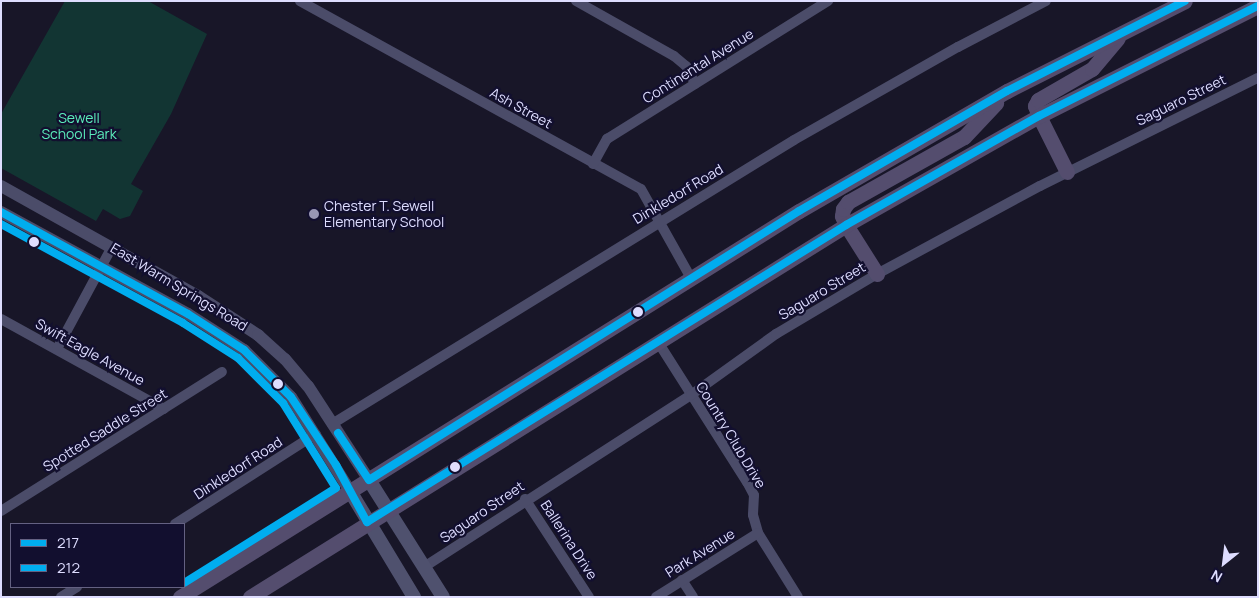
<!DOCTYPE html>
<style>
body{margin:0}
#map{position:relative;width:1259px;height:598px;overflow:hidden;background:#181628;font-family:Manrope,sans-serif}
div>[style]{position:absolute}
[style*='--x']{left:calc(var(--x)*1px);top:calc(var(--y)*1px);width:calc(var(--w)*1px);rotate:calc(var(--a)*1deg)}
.green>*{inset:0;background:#123533}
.minor>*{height:10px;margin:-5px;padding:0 5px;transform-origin:5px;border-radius:5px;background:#4b4c69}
.tertiary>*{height:12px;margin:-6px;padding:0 6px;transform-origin:6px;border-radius:6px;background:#4b4c69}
.secondary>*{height:14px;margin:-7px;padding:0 7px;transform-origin:7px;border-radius:7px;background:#4f516e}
.primary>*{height:15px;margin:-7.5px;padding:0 7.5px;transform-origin:7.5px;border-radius:7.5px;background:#544d6e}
.bus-1>*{height:8px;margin:-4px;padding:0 4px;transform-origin:4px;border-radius:4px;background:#00adef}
.bus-2>*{height:8px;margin:-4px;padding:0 4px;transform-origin:4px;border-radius:4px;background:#00adef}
.dots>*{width:14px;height:14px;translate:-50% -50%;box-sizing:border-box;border:2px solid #120f2f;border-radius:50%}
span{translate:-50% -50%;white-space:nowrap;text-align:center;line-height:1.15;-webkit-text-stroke:4.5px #120f2f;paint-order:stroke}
.street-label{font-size:14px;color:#deddff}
.park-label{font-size:14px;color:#5beebb}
.poi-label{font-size:14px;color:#deddff}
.left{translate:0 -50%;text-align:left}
.frame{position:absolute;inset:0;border:2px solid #deddff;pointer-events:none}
.legend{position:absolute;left:10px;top:523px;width:175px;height:65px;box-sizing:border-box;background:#120f2f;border:1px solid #646182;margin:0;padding:6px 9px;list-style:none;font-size:15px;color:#deddff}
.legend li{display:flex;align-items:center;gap:10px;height:25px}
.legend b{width:25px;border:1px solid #646182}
.north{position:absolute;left:1199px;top:538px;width:50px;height:50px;-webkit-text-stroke:4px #120f2f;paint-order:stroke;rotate:209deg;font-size:14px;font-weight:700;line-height:20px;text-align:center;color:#deddff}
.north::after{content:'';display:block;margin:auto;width:18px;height:22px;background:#deddff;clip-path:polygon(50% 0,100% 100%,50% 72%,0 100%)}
</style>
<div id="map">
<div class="green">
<div style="clip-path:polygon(65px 1px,148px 1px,207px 34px,171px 114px,131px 184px,143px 191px,130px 216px,120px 219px,103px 209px,96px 221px,1px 168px,1px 114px)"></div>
</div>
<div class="minor">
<div style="--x:300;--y:1;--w:389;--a:28.9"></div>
<div style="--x:641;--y:189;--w:102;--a:60.7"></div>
<div style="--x:576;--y:1;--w:112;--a:29.3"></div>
<div style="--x:674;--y:56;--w:16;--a:40"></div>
<div style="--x:686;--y:66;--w:20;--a:63"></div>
<div style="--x:593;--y:164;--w:29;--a:-61"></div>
<div style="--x:607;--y:139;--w:261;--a:-32"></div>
<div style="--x:1;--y:319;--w:186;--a:28.9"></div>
<div style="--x:658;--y:342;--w:166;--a:57.6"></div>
<div style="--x:747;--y:482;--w:15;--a:62"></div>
<div style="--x:754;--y:495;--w:20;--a:93"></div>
<div style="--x:753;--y:515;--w:19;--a:74"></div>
<div style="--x:758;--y:533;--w:75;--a:58"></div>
<div style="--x:57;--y:349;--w:116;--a:-61.7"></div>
<div style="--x:332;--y:424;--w:542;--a:-31.58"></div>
<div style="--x:794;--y:140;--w:189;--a:-29.6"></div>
<div style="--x:958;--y:47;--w:99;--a:-27.6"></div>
<div style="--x:525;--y:499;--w:117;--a:56.9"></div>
<div style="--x:1;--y:511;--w:261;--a:-32.2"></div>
<div style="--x:175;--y:524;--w:167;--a:-32.6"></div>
<div style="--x:424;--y:567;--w:318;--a:-32.8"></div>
<div style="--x:691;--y:395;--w:105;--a:-35.7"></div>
<div style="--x:776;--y:334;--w:117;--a:-30.7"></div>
<div style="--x:877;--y:274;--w:185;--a:-28.4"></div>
<div style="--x:1040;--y:186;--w:243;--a:-26.4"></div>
<div style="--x:682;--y:580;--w:20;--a:57"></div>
<div style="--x:61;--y:597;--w:19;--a:-32"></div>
<div style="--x:656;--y:597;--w:120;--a:-32.1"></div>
</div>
<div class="tertiary">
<div style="--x:1;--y:186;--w:226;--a:29.2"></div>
<div style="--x:198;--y:296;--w:72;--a:33"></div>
<div style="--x:258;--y:335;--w:36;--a:42"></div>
<div style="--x:285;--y:359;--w:35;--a:50"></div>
<div style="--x:308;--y:386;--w:112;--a:57"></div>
<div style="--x:1;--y:212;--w:213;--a:28.6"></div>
<div style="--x:188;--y:314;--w:67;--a:32.7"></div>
<div style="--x:244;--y:350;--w:66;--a:45"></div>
<div style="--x:291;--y:397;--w:111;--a:57.9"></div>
</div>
<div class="secondary">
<div style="--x:369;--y:480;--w:138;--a:57.7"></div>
<div style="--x:350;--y:491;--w:124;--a:58.9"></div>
</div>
<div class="primary">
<div style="--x:1067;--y:172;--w:63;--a:-116.6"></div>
<div style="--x:1039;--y:116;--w:11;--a:-112"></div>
<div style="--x:1035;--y:106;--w:7;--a:-63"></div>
<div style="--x:1038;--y:100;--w:62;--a:-29.9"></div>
<div style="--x:1092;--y:69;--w:40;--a:-50"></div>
<div style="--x:877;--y:274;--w:58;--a:-122.3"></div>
<div style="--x:846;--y:225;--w:10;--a:-114"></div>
<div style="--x:842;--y:216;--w:7;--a:-82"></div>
<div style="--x:843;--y:209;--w:9;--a:-54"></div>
<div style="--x:848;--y:202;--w:133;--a:-29.3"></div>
<div style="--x:964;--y:137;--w:47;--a:-46.7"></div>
<div style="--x:180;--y:597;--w:729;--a:-31.95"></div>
<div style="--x:799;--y:211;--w:240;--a:-30"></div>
<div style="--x:1007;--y:91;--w:199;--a:-26.8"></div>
<div style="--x:250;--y:597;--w:703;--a:-31.97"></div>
<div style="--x:846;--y:225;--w:222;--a:-29.5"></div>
<div style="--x:1039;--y:116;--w:245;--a:-26.7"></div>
</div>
<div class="bus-1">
<div style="--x:1;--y:212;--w:213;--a:28.6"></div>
<div style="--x:188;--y:314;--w:67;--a:32.7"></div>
<div style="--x:244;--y:350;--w:66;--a:45"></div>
<div style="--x:291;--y:397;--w:82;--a:56.5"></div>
<div style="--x:336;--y:465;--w:65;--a:61.5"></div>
<div style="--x:367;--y:522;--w:564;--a:-31.8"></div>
<div style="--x:846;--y:225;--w:222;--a:-29.5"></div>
<div style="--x:1039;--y:116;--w:245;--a:-26.7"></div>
<div style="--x:338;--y:433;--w:56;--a:56.6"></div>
<div style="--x:369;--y:480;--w:507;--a:-32.03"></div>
<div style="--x:799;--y:211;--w:240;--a:-30"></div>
<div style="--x:1007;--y:91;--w:199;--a:-26.8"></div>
</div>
<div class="bus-2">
<div style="--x:1;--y:224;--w:207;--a:28.5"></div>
<div style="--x:183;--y:323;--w:65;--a:32.5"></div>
<div style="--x:238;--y:358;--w:64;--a:45"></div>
<div style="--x:283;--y:403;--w:100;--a:58.1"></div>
<div style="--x:336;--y:488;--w:179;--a:148"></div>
</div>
<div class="dots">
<div style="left:314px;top:214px;background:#9997b4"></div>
<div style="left:34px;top:242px;background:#deddff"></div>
<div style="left:638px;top:312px;background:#deddff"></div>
<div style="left:278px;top:384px;background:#deddff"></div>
<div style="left:455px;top:467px;background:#deddff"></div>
</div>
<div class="street-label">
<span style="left:698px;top:66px;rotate:-32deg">Continental Avenue</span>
<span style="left:1181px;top:100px;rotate:-26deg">Saguaro Street</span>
<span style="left:521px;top:108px;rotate:29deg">Ash Street</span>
<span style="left:678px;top:194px;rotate:-31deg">Dinkledorf Road</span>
<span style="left:179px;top:287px;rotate:31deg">East Warm Springs Road</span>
<span style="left:822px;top:291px;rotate:-31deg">Saguaro Street</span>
<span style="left:90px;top:352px;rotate:29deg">Swift Eagle Avenue</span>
<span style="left:105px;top:430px;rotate:-32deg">Spotted Saddle Street</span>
<span style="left:731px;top:435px;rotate:59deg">Country Club Drive</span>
<span style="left:238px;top:468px;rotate:-33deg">Dinkledorf Road</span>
<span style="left:482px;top:512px;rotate:-34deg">Saguaro Street</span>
<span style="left:569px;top:540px;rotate:57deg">Ballerina Drive</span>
<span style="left:700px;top:553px;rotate:-32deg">Park Avenue</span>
</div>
<div class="park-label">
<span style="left:79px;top:126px">Sewell<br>School Park</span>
</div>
<div class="poi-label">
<span class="left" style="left:324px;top:214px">Chester T. Sewell<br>Elementary School</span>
</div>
<div class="frame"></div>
<ul class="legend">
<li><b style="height:6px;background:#00adef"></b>217</li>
<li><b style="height:6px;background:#00adef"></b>212</li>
</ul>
<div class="north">N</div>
</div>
